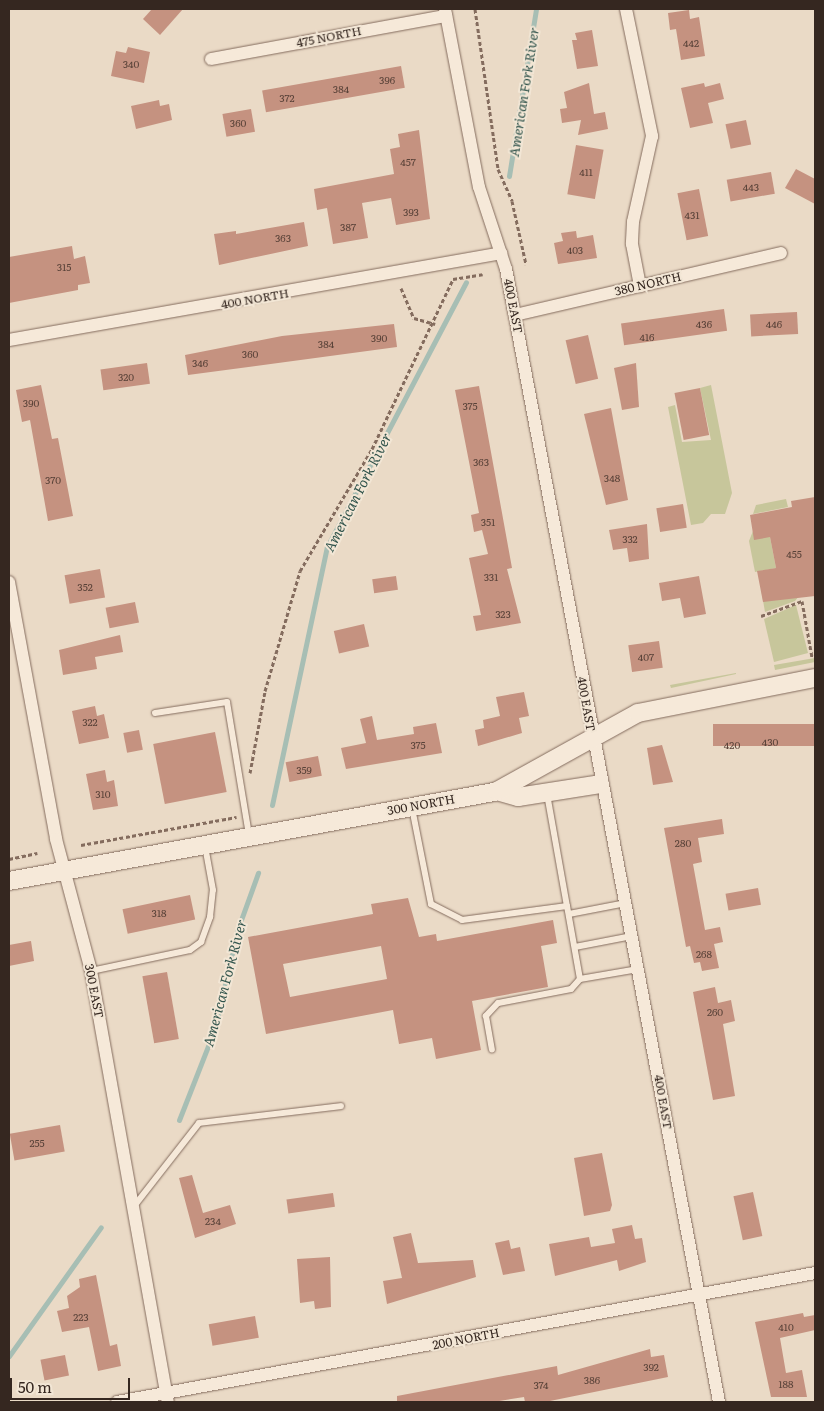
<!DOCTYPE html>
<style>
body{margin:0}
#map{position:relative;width:824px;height:1411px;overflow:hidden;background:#eadac6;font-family:Literata,serif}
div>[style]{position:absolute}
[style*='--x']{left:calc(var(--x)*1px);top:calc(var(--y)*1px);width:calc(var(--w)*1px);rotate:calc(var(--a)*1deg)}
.green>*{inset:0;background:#c7c69b}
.stream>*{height:5px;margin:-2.5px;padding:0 2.5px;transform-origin:2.5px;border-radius:2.5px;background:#a7beb4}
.building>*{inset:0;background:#c59280;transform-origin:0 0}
.path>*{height:3px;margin-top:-1.5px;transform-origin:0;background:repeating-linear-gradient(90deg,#846c5e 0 4px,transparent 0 6.5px)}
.roads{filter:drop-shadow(0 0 1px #846c5e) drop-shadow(0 0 1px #846c5e)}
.lane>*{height:6px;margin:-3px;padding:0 3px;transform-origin:3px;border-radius:3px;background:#f6e9d9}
.street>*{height:12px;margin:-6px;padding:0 6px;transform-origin:6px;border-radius:6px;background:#f6e9d9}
.secondary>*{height:18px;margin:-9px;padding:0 9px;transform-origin:9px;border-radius:9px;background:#f6e9d9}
span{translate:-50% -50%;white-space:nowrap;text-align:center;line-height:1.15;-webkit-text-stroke:4px #f2e6d5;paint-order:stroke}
.number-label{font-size:10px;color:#594238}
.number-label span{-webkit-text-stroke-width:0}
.street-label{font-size:12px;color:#352720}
.water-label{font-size:14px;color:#31544c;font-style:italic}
.frame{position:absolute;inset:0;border:10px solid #352720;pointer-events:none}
.scale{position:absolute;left:10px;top:1378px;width:120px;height:22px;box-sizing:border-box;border:2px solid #352720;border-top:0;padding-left:6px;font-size:15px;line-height:18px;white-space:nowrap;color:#352720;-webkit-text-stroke:4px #f2e6d5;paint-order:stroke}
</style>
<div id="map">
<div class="green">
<div style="clip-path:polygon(711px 385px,732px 493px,725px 514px,711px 514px,703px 523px,691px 525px,668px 407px,675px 405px,682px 442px,711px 440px,700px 388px)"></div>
<div style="clip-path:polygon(786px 499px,788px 507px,753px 514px,756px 505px)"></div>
<div style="clip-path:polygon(753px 531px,770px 537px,776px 568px,755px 572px,749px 541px)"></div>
<div style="clip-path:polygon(761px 589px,799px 596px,795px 601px,765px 612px)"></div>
<div style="clip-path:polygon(796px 605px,808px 653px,774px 662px,764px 619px)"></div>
<div style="clip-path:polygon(815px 658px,815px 662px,775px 670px,774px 665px)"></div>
<div style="clip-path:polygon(736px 674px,671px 688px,670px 685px,736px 673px)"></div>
</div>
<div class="stream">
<div style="--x:509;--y:176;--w:169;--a:-80.8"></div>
<div style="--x:272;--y:805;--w:264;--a:-78"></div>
<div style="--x:327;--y:547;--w:299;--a:-62.3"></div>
<div style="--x:179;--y:1120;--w:99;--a:-68.6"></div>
<div style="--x:215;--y:1028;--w:99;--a:-77.2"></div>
<div style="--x:237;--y:931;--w:62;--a:-70.1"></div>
<div style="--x:9;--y:1356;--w:158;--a:-54.5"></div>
</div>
<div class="building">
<div style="clip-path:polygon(152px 9px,183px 9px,160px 35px,143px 19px)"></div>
<div style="clip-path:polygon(689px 10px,690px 19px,699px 17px,705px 56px,681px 60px,676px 29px,670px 30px,668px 13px)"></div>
<div style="clip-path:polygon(592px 30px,598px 66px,577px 69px,572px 40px,577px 40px,575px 33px)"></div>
<div style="clip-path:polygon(128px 47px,150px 52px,144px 83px,111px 76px,116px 51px,126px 53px)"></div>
<div style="left:401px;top:66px;width:22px;height:141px;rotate:80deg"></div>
<div style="clip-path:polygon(589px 83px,594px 114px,605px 112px,608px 129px,578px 135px,581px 120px,562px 123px,560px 109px,567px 108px,564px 92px)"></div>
<div style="clip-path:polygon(704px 83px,705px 87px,720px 83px,724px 99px,708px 103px,713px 123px,690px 128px,681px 88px)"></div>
<div style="clip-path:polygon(159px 100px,160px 106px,169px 104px,172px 120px,136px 129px,131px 106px)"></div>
<div style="left:251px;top:109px;width:23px;height:29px;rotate:80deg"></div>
<div style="left:746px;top:120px;width:25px;height:21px;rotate:78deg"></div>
<div style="clip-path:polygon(419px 130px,430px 219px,396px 225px,391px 198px,362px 203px,368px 238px,333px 244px,327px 208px,317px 210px,314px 189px,394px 174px,390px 149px,400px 147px,398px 134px)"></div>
<div style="left:576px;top:145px;width:28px;height:50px;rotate:10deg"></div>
<div style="clip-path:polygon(796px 169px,815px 179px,815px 204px,785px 188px)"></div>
<div style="left:771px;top:172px;width:22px;height:45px;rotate:80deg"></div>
<div style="left:699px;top:189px;width:48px;height:22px;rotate:79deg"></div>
<div style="clip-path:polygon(304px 222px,308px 246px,219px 265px,214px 234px,236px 231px,236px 234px)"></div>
<div style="clip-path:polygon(576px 231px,577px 238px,593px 235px,597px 258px,558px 264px,554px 243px,563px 241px,561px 233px)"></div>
<div style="clip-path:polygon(72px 246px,74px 259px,85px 256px,90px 283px,78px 285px,78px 290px,9px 303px,9px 257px)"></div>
<div style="left:724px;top:309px;width:22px;height:104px;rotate:82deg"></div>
<div style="left:797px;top:312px;width:22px;height:47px;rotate:87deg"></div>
<div style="clip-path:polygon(394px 324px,397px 347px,188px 375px,185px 355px,282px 336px)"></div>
<div style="left:588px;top:335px;width:45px;height:23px;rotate:77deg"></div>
<div style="left:147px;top:363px;width:21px;height:47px;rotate:82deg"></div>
<div style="clip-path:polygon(636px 363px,639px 407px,622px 410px,614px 368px)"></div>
<div style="clip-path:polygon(41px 385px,52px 439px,58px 438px,73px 516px,48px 521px,30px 420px,22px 422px,16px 390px)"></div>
<div style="clip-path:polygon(479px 386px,512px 568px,507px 569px,521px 623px,476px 631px,473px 616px,481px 615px,469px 558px,488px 554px,482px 530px,474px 532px,471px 515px,479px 513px,455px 390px)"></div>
<div style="left:700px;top:388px;width:48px;height:26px;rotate:79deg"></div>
<div style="clip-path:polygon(611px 408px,628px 500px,606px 505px,584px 414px)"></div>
<div style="clip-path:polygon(815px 497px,815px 596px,763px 602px,757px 571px,776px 568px,770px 537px,754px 540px,750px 515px,792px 507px,791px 501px)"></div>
<div style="left:683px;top:504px;width:24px;height:27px;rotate:81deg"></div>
<div style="clip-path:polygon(647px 524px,649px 559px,629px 562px,627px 548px,613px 550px,609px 530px)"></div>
<div style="left:100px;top:569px;width:29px;height:36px;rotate:80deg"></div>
<div style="left:396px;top:576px;width:14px;height:24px;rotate:82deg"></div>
<div style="clip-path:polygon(699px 576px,706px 614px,684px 618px,680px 598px,662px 601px,659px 583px)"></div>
<div style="left:135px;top:602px;width:21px;height:30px;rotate:79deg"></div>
<div style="left:364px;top:624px;width:23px;height:31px;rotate:77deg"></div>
<div style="clip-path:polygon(120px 635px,123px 652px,95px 657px,97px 669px,63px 675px,59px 650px)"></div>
<div style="left:659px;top:641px;width:27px;height:31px;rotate:82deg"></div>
<div style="clip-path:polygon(524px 692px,529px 716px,519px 718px,522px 733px,478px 746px,475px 730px,484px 728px,483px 720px,500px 716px,496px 697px)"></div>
<div style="clip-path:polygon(95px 706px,97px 716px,104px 714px,109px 738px,79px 744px,72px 711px)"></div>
<div style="clip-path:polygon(372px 716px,377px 740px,414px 734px,413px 727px,436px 723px,442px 753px,346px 769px,341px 748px,366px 743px,360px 719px)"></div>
<div style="left:815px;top:724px;width:22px;height:102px;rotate:90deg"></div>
<div style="left:139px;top:730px;width:20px;height:16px;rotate:79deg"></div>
<div style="left:215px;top:732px;width:61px;height:63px;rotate:79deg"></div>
<div style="clip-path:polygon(662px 745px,673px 782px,653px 785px,647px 748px)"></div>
<div style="left:318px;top:756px;width:20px;height:33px;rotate:79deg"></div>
<div style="clip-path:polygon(105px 770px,107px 782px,114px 780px,118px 806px,93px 810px,86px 774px)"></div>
<div style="clip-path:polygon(722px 819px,724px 834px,698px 838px,702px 862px,693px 864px,705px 930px,720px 927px,723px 942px,714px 944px,719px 968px,702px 971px,700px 962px,694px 963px,690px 946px,686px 947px,664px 828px)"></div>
<div style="left:758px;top:888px;width:17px;height:33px;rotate:80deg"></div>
<div style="left:190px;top:895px;width:25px;height:69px;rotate:78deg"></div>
<div style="clip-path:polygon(evenodd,408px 898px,419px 937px,436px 934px,437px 941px,553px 920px,557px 943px,541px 946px,548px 987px,472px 1001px,481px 1050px,436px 1059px,432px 1038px,399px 1044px,393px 1010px,266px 1034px,248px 937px,373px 914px,371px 904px,408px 898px,381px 946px,387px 979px,290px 997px,283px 964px,381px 946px)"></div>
<div style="clip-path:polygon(31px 941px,34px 961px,9px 966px,9px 945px)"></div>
<div style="left:167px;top:972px;width:68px;height:25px;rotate:80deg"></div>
<div style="clip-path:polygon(715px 987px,718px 1003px,731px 1000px,735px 1021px,723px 1024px,735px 1096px,713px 1100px,693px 992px)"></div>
<div style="left:60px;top:1125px;width:27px;height:51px;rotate:80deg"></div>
<div style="clip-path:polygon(602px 1153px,612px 1205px,610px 1211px,584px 1216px,574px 1158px)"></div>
<div style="clip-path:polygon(192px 1175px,203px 1213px,230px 1205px,236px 1224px,195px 1238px,179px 1178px)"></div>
<div style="left:753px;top:1192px;width:45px;height:20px;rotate:78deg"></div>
<div style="left:333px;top:1193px;width:14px;height:47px;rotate:82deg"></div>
<div style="clip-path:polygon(632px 1225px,635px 1239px,642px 1238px,646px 1262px,619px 1271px,617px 1260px,555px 1276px,549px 1244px,589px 1237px,591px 1247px,615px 1243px,612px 1229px)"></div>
<div style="clip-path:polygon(411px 1233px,418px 1263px,473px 1260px,476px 1277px,387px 1304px,383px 1281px,402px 1278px,393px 1237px)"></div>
<div style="clip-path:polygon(509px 1240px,511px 1249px,520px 1247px,525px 1271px,503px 1275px,495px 1243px)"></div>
<div style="clip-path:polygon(330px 1257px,331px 1307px,315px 1309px,314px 1301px,300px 1303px,297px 1259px)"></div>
<div style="clip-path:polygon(96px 1275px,110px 1346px,117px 1344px,121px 1366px,98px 1371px,89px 1327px,62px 1332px,57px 1311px,69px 1308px,67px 1296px,80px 1287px,79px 1279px)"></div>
<div style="clip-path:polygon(803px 1313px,804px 1317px,815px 1315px,815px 1330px,780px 1338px,786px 1373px,802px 1370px,807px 1397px,771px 1397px,755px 1322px)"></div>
<div style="left:255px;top:1316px;width:22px;height:47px;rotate:80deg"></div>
<div style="clip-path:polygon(650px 1349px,651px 1357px,664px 1355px,668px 1377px,545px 1402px,525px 1402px,524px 1397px,493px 1402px,397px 1402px,397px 1396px,557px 1366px,558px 1375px)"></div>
<div style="left:65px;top:1355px;width:21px;height:25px;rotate:79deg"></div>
</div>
<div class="path">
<div style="--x:475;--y:9;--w:162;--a:81.8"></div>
<div style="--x:498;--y:169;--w:35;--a:66"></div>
<div style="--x:512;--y:201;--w:65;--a:77.5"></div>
<div style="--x:401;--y:288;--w:33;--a:67"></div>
<div style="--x:414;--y:318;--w:22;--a:16"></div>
<div style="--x:761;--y:616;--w:44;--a:-20.1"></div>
<div style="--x:802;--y:601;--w:57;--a:79.9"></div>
<div style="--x:250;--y:773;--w:83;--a:-79.6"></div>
<div style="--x:265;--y:691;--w:125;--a:-73.7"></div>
<div style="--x:300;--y:571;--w:142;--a:-59.5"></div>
<div style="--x:372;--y:449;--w:188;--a:-64.5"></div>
<div style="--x:453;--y:279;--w:30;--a:-9"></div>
<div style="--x:81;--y:845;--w:158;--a:-10.2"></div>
<div style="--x:9;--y:859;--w:29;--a:-12"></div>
</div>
<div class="roads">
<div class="lane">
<div style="--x:155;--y:713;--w:73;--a:-8.7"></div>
<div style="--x:227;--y:702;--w:135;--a:80.6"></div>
<div style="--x:547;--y:794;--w:114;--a:79.9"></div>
<div style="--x:412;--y:808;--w:98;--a:78.8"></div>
<div style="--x:431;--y:904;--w:35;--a:27"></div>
<div style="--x:462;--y:920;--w:106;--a:-7.6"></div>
<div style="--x:567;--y:906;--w:74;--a:79.9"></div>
<div style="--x:580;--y:979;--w:13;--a:132"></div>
<div style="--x:571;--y:989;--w:74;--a:169.1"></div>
<div style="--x:498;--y:1003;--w:18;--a:133"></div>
<div style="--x:486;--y:1016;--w:34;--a:80"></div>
<div style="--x:569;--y:914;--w:58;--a:-10.9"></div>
<div style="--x:575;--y:947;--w:58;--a:-10.9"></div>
<div style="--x:91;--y:971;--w:101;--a:-12"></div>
<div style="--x:190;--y:950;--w:14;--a:-36"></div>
<div style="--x:201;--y:942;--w:27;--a:-70"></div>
<div style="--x:210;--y:917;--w:27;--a:-84"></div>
<div style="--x:213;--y:890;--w:45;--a:-100.3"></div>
<div style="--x:580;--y:979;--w:59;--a:-9.8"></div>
<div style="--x:135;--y:1205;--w:104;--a:-52"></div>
<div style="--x:199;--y:1123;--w:143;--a:-6.8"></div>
</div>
<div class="street">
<div style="--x:445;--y:9;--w:181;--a:79.2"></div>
<div style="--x:479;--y:187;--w:86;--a:71.8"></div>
<div style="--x:506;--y:269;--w:1153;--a:79.35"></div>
<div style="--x:626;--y:9;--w:130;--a:78.4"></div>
<div style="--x:652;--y:136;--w:88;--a:102.5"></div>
<div style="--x:633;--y:222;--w:22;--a:93"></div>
<div style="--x:632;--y:244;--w:43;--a:79.2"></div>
<div style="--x:211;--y:59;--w:239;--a:-10.4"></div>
<div style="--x:515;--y:315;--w:273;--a:-13.1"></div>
<div style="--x:9;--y:340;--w:500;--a:-10"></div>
<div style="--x:9;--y:582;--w:261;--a:79.6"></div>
<div style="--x:56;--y:839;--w:137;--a:75.1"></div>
<div style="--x:91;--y:971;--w:438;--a:79.9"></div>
<div style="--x:117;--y:1402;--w:710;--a:-10.47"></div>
</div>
<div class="secondary">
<div style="--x:497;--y:791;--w:22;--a:16"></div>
<div style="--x:518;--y:797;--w:83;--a:-9"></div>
<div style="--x:9;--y:881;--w:496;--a:-10.4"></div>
<div style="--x:497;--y:791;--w:161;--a:-29"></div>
<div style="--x:638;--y:713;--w:180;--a:-11.2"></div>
</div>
</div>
<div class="number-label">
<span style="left:691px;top:43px">442</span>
<span style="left:131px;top:64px">340</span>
<span style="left:387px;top:80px">396</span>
<span style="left:341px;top:89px">384</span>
<span style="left:287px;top:98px">372</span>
<span style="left:238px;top:123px">360</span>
<span style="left:408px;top:162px">457</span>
<span style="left:586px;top:172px">411</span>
<span style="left:751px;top:187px">443</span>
<span style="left:411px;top:212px">393</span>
<span style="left:692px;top:215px">431</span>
<span style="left:348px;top:227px">387</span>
<span style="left:283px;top:238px">363</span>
<span style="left:575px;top:250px">403</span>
<span style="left:64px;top:267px">315</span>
<span style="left:704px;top:324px">436</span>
<span style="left:774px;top:324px">446</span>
<span style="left:647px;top:337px">416</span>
<span style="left:379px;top:338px">390</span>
<span style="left:326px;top:344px">384</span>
<span style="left:250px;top:354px">360</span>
<span style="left:200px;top:363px">346</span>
<span style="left:126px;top:377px">320</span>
<span style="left:31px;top:403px">390</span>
<span style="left:470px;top:406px">375</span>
<span style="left:481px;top:462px">363</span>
<span style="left:612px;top:478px">348</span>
<span style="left:53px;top:480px">370</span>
<span style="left:488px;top:522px">351</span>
<span style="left:630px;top:539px">332</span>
<span style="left:794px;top:554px">455</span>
<span style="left:491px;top:577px">331</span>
<span style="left:85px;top:587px">352</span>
<span style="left:503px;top:614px">323</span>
<span style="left:646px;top:657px">407</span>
<span style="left:90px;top:722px">322</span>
<span style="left:770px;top:742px">430</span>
<span style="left:418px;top:745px">375</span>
<span style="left:732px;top:745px">420</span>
<span style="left:304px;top:770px">359</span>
<span style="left:103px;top:794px">310</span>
<span style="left:683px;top:843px">280</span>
<span style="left:159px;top:913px">318</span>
<span style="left:704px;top:954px">268</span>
<span style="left:715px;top:1012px">260</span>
<span style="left:37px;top:1143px">255</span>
<span style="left:213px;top:1221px">234</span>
<span style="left:81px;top:1317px">223</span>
<span style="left:786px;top:1327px">410</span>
<span style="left:651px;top:1367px">392</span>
<span style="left:592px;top:1380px">386</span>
<span style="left:786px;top:1384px">188</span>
<span style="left:541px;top:1385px">374</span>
</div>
<div class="street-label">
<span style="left:329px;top:37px;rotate:-11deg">475 NORTH</span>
<span style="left:648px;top:284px;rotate:-13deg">380 NORTH</span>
<span style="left:255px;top:299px;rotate:-10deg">400 NORTH</span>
<span style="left:513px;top:306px;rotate:79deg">400 EAST</span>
<span style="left:586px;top:704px;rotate:80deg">400 EAST</span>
<span style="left:421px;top:805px;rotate:-10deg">300 NORTH</span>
<span style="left:94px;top:991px;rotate:79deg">300 EAST</span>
<span style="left:663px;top:1102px;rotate:80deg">400 EAST</span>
<span style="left:466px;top:1339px;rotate:-11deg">200 NORTH</span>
</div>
<div class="water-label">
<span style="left:523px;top:92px;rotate:-81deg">American Fork River</span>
<span style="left:357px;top:492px;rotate:-63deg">American Fork River</span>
<span style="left:224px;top:983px;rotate:-75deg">American Fork River</span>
</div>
<div class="frame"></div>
<div class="scale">50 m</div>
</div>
